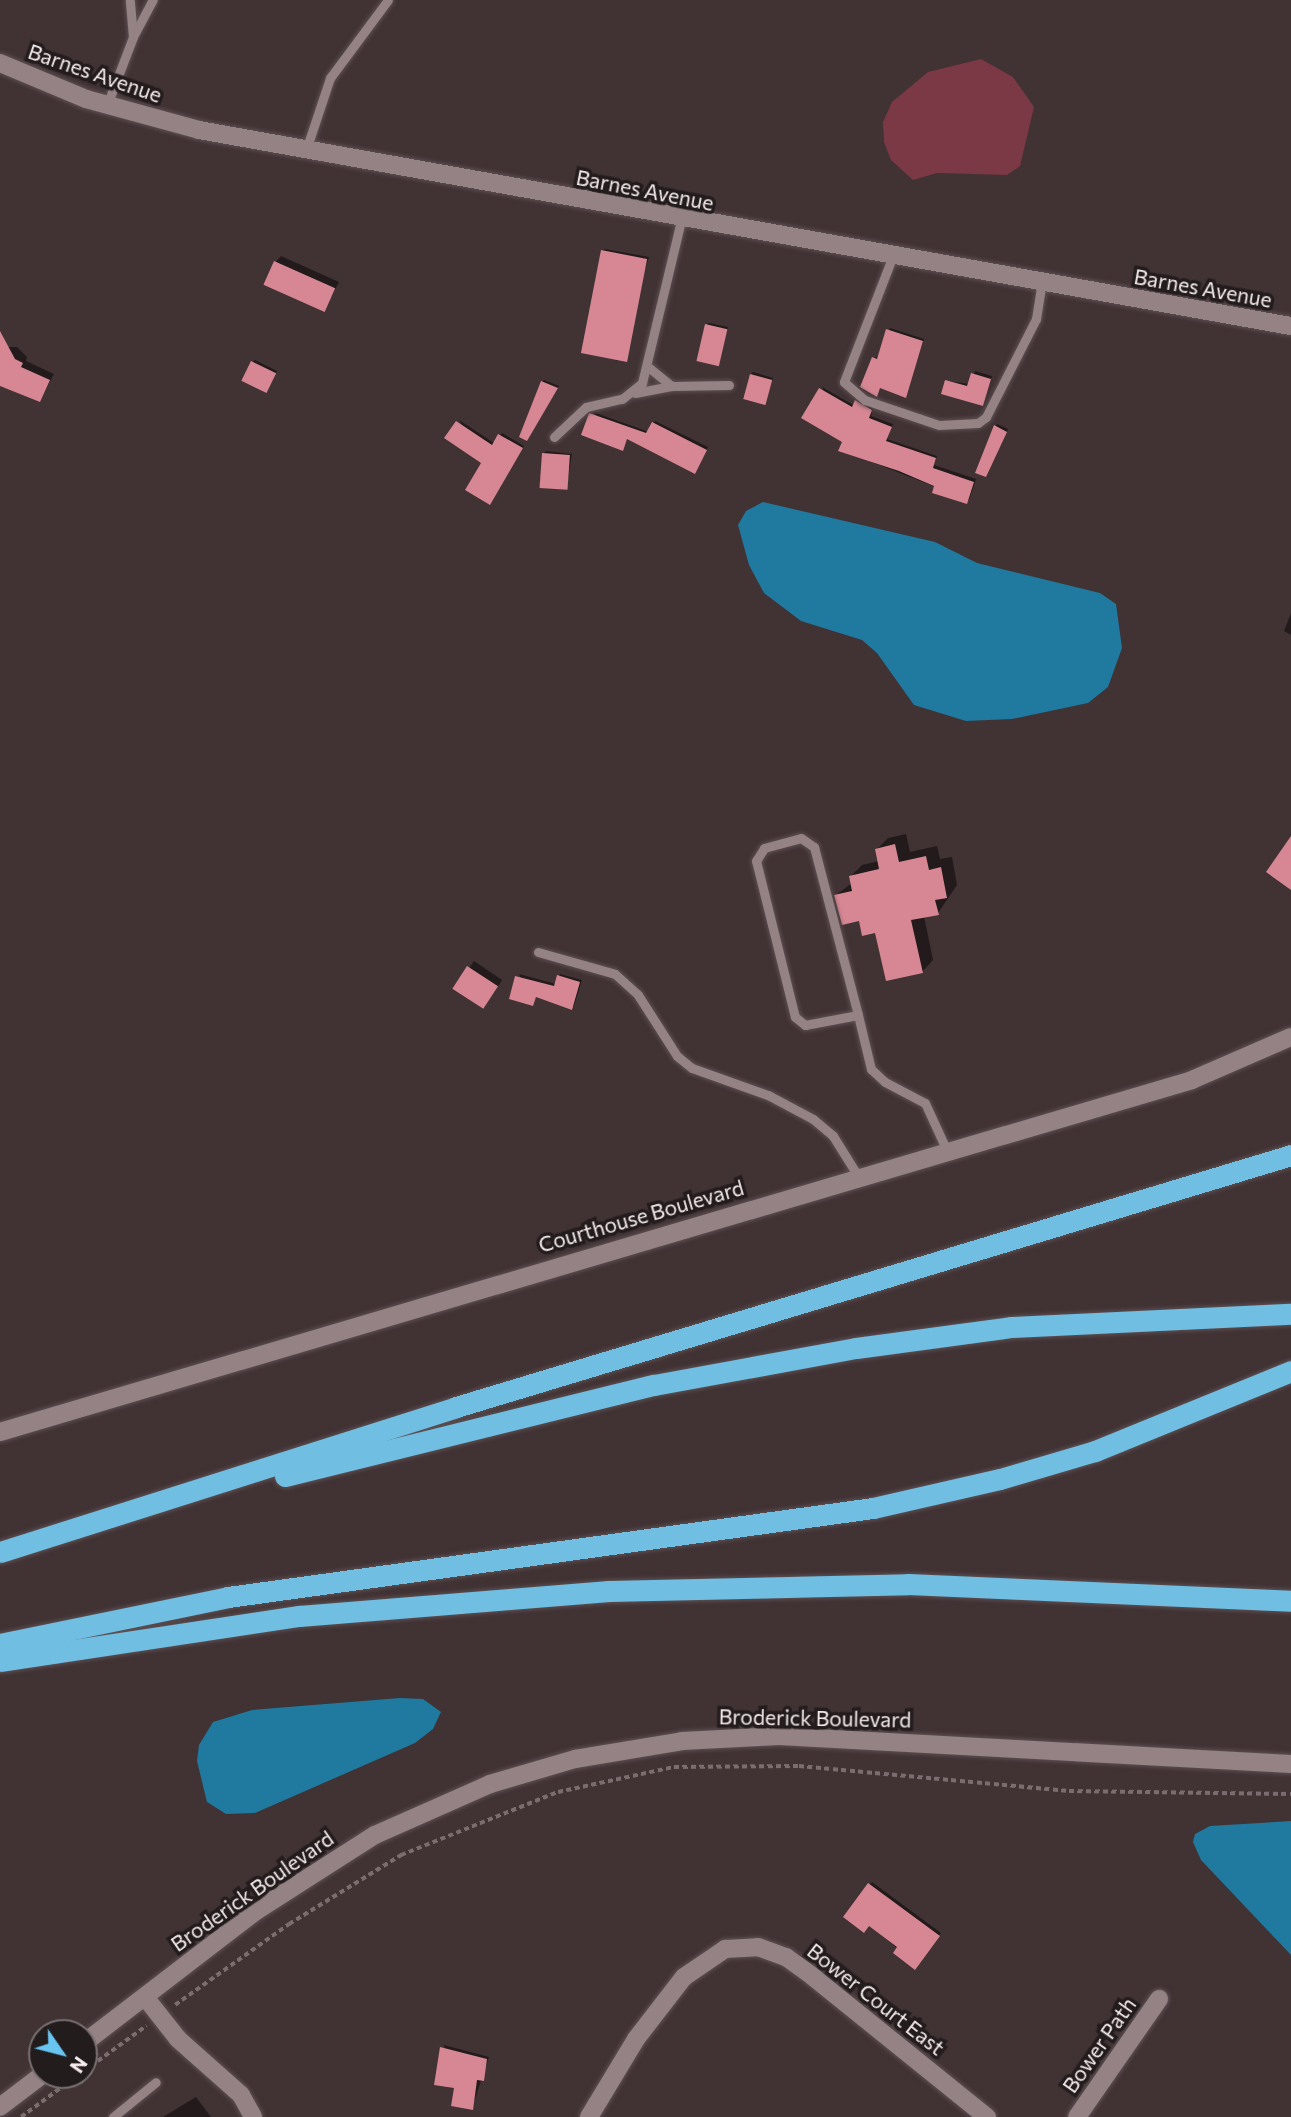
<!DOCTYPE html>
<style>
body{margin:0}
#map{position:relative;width:1291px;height:2117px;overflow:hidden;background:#413234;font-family:Commissioner,sans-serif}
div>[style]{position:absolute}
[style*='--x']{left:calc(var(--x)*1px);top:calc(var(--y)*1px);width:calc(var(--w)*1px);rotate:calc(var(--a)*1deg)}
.green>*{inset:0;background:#7b3845}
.water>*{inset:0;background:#20799e}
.shadow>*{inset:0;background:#0007;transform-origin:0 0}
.building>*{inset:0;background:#d68793;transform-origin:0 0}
.path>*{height:3.5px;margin-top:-1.75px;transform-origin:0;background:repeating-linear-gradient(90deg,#7b6d6f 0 5px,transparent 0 8.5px)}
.roads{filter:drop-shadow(0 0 2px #5d5052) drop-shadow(0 0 2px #5d5052)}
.lane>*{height:9px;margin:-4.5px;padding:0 4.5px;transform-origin:4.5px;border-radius:4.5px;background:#948284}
.street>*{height:18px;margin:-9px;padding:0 9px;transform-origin:9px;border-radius:9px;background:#948284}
.secondary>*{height:18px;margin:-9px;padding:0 9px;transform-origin:9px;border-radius:9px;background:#948284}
.highway>*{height:21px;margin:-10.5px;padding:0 10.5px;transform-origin:10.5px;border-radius:10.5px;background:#71bee3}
span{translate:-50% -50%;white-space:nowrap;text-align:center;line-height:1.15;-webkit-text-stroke:7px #231c1d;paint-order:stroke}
.street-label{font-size:21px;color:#f5ebec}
.north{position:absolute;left:28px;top:2019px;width:70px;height:70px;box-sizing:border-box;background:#231c1d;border:2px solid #776f70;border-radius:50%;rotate:125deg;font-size:19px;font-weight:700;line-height:28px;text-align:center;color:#f5ebec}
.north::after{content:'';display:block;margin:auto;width:24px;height:32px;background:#68c4f0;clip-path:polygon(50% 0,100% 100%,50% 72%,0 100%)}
</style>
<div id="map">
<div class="green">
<div style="clip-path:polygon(981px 59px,1013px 77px,1034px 107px,1020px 166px,1007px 175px,937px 173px,913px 180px,891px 160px,884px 142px,883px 122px,892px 102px,928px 72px)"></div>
</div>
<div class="water">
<div style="clip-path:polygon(763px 502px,935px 542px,977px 563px,1100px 593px,1116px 604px,1122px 648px,1108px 687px,1088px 703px,1012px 719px,966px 721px,914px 705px,877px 653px,862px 640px,801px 621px,764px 593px,749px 565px,738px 525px,746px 511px)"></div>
<div style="clip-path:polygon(400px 1698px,423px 1699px,441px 1712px,433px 1729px,415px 1743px,255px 1813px,226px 1814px,207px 1802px,197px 1761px,199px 1745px,213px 1722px,252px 1710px)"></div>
<div style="clip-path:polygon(1291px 1821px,1291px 1955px,1201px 1860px,1193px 1842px,1195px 1834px,1210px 1826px)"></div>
</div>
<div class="shadow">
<div style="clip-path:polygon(605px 249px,649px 257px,616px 362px,602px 251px)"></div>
<div style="clip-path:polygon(281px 256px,339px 282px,324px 311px,276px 262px)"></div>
<div style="clip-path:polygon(709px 323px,728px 327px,718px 364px,706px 325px)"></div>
<div style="clip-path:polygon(890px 328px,924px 339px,905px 396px,881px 386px,878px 392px,873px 358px,879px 357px)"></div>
<div style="clip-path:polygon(0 347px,17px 347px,27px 357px,26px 361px,54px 374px,40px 400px,0 386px)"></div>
<div style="clip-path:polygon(255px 360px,277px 371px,268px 389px,252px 362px)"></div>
<div style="clip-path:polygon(975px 371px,992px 376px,983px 404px,947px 381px,970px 384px)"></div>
<div style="clip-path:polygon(753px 372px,773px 378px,764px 404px,751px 374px)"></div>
<div style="clip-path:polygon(544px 380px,559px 386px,529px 436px,542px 382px)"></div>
<div style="clip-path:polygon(822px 387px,855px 406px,858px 399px,873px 407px,871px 416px,893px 424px,887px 439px,937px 456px,934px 465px,976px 479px,969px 500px,841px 450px,844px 441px)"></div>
<div style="clip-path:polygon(593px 412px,649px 432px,655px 421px,708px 447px,697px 469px,628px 438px,622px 449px)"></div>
<div style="clip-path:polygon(459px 420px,494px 443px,502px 433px,524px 446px,492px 500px,483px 462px)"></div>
<div style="clip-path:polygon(997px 424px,1008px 429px,986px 475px,995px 426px)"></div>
<div style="clip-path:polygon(546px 451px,572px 454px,566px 489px,544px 453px)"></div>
<div style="clip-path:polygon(1291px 613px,1291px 635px,1284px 631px)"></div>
<div style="clip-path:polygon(906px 834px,910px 852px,937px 846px,940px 859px,952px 857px,957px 885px,938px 913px,924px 916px,933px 960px,922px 972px,836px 895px,852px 883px,851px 876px,862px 865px,879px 861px,877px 849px,888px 838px)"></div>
<div style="left:474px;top:961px;width:34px;height:32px;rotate:34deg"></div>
<div style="clip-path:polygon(519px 974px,556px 984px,560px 974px,582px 980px,574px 1006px,537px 995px,533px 1004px)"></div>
<div style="clip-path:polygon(872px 1882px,941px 1933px,917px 1965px,869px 1924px,845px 1917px)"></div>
<div style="clip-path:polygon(444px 2045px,489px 2057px,472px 2108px,456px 2087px)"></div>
<div style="clip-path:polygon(196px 2097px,211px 2117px,163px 2117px)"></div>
</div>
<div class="building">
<div style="left:601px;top:250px;width:47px;height:105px;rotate:11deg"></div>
<div style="left:274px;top:261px;width:67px;height:26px;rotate:24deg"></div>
<div style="left:705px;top:324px;width:23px;height:38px;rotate:13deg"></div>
<div style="clip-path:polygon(886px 329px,923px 341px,906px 398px,880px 388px,877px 397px,860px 387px,872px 357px,877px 359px)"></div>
<div style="clip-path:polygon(0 331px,15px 359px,23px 363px,21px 367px,50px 380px,40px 402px,0 386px)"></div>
<div style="left:251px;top:361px;width:28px;height:22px;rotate:26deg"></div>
<div style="clip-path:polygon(971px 373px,991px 379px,983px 406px,941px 394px,945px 380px,967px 386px)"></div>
<div style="left:750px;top:374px;width:23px;height:26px;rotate:15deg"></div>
<div style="clip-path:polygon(541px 381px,558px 388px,527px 441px,519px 437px)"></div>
<div style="clip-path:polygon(819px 388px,852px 407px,855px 400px,872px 410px,869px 418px,892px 427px,886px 441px,936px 458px,933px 468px,974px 482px,967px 504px,932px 493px,934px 486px,899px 471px,838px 451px,842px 442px,801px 418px)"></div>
<div style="clip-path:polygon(589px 413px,646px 433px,652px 422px,707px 450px,695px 474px,627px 439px,623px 451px,581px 435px)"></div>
<div style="clip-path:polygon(456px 421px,492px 445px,498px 434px,523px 448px,490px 505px,465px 490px,481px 463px,444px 438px)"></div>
<div style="clip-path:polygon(994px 425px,1007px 432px,986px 477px,975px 473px)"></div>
<div style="left:542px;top:453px;width:28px;height:35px;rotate:4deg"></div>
<div style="clip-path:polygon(1291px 836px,1291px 890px,1266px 872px)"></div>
<div style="clip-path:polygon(895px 844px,899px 862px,926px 856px,929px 870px,941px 867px,947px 898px,935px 900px,939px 915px,911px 920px,923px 973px,886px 981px,875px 933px,862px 936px,859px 921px,842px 925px,834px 895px,852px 891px,849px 876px,879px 869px,875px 849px)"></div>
<div style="left:467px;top:966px;width:37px;height:27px;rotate:33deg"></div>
<div style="clip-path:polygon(557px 975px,580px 982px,572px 1010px,536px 997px,533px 1006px,509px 999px,515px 976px,554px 986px)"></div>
<div style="clip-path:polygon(868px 1883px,940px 1936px,915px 1970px,893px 1953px,897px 1947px,869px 1926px,864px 1933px,843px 1917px)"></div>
<div style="clip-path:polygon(440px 2047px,487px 2059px,484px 2081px,477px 2080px,473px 2110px,451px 2106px,454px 2088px,434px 2085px)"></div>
</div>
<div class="path">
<div style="--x:175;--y:2005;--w:140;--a:-35.4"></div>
<div style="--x:289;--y:1924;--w:132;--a:-31.6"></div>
<div style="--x:401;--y:1855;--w:169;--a:-21.9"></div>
<div style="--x:558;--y:1792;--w:119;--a:-12.2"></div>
<div style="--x:674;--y:1767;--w:125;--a:-0.5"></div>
<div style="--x:799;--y:1766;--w:271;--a:5.3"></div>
<div style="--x:1069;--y:1791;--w:222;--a:0.8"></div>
<div style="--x:84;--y:2071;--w:77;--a:-36"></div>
<div style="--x:21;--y:2117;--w:71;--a:-36.4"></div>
</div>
<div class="roads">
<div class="lane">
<div style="--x:134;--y:35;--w:40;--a:-62"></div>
<div style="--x:107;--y:105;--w:73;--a:-69.1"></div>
<div style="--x:133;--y:37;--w:37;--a:-95"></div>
<div style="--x:306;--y:150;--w:76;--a:-71.6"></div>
<div style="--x:330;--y:78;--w:97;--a:-53.4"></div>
<div style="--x:892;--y:258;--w:133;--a:111.2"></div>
<div style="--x:844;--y:382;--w:28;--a:41"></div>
<div style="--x:865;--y:400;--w:78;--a:18.7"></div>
<div style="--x:939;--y:425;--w:39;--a:-3"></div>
<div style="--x:978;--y:423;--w:10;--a:-37"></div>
<div style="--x:986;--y:417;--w:110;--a:-63"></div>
<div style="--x:1036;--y:319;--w:36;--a:-81"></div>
<div style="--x:647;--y:366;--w:32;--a:39"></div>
<div style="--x:672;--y:386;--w:57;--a:-1"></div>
<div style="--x:635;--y:393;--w:38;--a:-11"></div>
<div style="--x:554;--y:437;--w:44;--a:-43.2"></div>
<div style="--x:586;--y:407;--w:37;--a:-13"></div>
<div style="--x:622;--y:399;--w:26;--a:-39"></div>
<div style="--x:642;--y:383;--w:168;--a:-76.5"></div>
<div style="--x:538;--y:952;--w:80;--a:15.9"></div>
<div style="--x:615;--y:974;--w:31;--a:42"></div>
<div style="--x:638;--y:995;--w:72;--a:57.4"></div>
<div style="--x:677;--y:1056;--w:19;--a:39"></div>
<div style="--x:692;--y:1068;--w:81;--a:19.6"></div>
<div style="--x:768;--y:1095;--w:51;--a:28.1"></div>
<div style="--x:813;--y:1119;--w:26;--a:40"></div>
<div style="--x:833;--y:1136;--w:47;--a:58"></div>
<div style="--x:858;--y:1015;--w:54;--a:169.3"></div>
<div style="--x:805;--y:1025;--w:13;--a:-141"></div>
<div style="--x:795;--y:1017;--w:161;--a:-104"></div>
<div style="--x:756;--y:861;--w:15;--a:-58"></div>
<div style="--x:764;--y:848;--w:38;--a:-15"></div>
<div style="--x:801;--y:838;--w:16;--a:35"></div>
<div style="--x:814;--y:847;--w:174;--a:75.3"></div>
<div style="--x:858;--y:1015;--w:56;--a:76.5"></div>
<div style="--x:871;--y:1069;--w:19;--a:43"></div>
<div style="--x:885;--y:1082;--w:45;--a:27.7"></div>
<div style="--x:925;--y:1103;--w:53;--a:65.4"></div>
<div style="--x:113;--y:2117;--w:55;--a:-39.1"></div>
</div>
<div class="street">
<div style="--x:145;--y:1997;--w:53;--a:51.8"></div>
<div style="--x:178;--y:2039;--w:84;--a:41.6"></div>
<div style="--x:241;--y:2095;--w:25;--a:61"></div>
<div style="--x:589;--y:2117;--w:91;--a:-58.9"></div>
<div style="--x:636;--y:2039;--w:78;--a:-52.3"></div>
<div style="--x:684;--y:1977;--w:50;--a:-34.3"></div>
<div style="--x:725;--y:1949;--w:33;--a:-3"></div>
<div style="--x:758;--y:1947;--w:30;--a:20"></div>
<div style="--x:786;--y:1957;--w:32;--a:36"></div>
<div style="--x:812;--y:1976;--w:225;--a:38.9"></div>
<div style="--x:1077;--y:2117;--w:144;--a:-55.2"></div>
</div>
<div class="secondary">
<div style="--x:0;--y:63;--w:93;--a:22.7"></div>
<div style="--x:86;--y:99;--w:117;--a:15.3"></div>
<div style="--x:199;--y:130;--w:1109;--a:10.18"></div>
<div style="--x:0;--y:1432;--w:1243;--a:-16.45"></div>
<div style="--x:1192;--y:1080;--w:108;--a:-23.5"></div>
<div style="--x:84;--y:2043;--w:217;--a:-37.5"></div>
<div style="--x:256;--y:1911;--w:141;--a:-32.6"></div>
<div style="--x:375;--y:1835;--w:126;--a:-23.9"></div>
<div style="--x:490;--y:1784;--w:89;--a:-16.4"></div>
<div style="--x:575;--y:1759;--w:109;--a:-9.5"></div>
<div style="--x:682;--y:1741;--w:97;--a:-3"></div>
<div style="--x:779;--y:1736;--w:513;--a:3.13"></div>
<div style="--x:0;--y:2107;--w:53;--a:-37.3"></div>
</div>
<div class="highway">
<div style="--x:285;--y:1476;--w:380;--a:-13.9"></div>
<div style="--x:654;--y:1385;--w:205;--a:-10.4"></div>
<div style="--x:856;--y:1348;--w:157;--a:-7.7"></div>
<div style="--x:1012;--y:1327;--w:279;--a:-2.7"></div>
<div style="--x:0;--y:1552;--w:478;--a:-17.6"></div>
<div style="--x:456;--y:1407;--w:872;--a:-16.79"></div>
<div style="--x:0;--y:1644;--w:233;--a:-11.6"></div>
<div style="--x:228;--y:1597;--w:651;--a:-7.86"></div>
<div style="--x:873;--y:1508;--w:130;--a:-12.9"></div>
<div style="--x:1000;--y:1479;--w:99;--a:-16.4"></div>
<div style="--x:1095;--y:1451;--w:212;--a:-22.2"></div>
<div style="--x:0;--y:1661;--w:302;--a:-8.6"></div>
<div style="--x:299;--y:1616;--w:311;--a:-4.6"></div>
<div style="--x:609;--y:1591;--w:299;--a:-1.3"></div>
<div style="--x:908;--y:1584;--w:383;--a:2.5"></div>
</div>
</div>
<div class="street-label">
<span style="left:95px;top:73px;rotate:19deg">Barnes Avenue</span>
<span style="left:645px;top:190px;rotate:11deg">Barnes Avenue</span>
<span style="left:1203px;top:288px;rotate:10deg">Barnes Avenue</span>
<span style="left:641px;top:1216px;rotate:-16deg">Courthouse Boulevard</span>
<span style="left:815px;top:1718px;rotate:1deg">Broderick Boulevard</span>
<span style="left:252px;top:1891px;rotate:-35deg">Broderick Boulevard</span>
<span style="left:876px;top:1999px;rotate:38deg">Bower Court East</span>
<span style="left:1099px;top:2045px;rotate:-55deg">Bower Path</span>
</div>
<div class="north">N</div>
</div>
